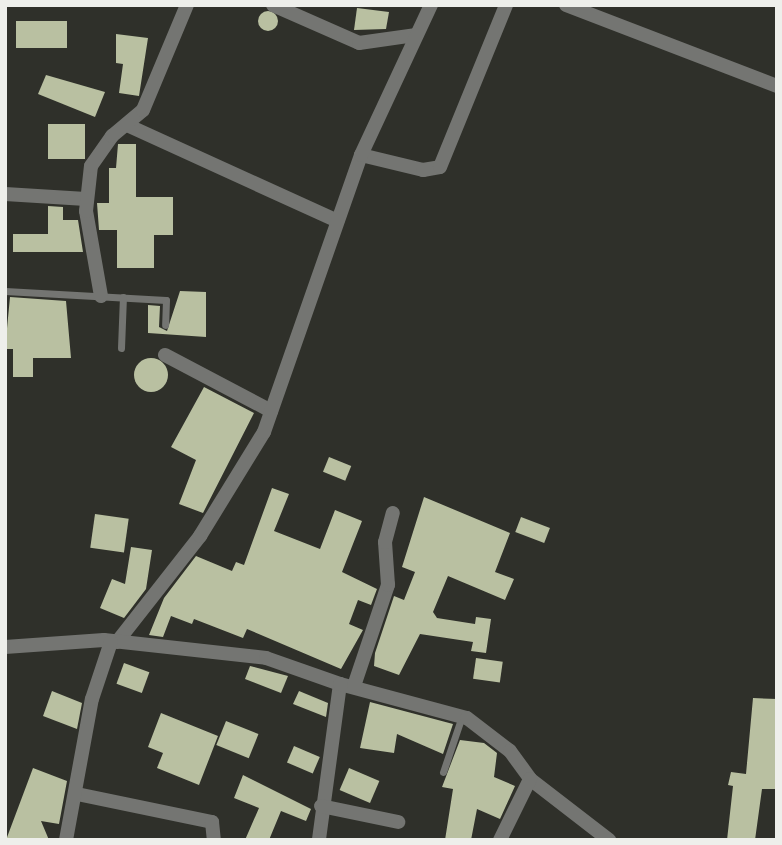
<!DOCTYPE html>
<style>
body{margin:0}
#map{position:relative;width:782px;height:845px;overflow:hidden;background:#2f302a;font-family:"Archivo Narrow",sans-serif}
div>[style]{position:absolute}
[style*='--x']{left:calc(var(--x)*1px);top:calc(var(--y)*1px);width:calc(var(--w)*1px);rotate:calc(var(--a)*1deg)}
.building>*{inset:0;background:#b9c0a1;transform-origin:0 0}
.round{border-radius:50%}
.lane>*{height:7px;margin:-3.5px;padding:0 3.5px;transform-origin:3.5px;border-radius:3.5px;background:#747572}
.street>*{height:14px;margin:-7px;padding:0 7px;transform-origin:7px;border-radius:7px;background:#747572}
span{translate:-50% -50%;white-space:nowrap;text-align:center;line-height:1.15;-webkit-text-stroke:7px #2f302a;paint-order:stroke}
.frame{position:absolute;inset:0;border:7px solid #eeefeb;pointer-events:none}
</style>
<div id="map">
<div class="building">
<div style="clip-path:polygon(357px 8px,389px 12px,386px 29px,354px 30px)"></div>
<div class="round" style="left:258px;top:11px;width:20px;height:20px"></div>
<div style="left:16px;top:21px;width:51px;height:27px"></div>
<div style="clip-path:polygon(116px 34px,148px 38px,139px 96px,119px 93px,123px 64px,116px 63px)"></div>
<div style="clip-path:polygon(46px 75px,105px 92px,95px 117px,38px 94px)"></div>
<div style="left:48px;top:124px;width:37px;height:35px"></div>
<div style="clip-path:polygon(118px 144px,136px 144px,136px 197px,173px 197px,173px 235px,154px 235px,154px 268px,117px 268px,117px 230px,99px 230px,97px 203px,109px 203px,109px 168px,116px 168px)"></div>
<div style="clip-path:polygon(48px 206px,63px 207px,63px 220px,78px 220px,83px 252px,13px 252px,13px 234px,48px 234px)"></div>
<div style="clip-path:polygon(180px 291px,206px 292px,206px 337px,148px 333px,148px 305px,160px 306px,159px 327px,167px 331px)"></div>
<div style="clip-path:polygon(10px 297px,66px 301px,71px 358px,33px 358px,33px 377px,13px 377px,13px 349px,5px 349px)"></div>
<div class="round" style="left:134px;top:358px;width:34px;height:34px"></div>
<div style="clip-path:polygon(204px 387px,254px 413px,203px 513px,179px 504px,196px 460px,171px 447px)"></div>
<div style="left:329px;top:457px;width:24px;height:16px;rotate:22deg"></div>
<div style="clip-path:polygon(272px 488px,289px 494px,274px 531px,320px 549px,335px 510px,362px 521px,342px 572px,377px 589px,371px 605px,358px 600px,349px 624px,363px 630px,341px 669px,247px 629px,243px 638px,194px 619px,192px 624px,171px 616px,163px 637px,149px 635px,164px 598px,196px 556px,232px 571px,236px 562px,244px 565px)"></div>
<div style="clip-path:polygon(424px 497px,510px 533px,495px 572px,514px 579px,505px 600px,448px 576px,433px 612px,437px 618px,475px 624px,476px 617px,491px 619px,486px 653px,471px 651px,473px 642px,420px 634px,399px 675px,374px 666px,375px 653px,394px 596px,404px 600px,415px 572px,402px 567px)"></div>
<div style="left:95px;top:514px;width:34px;height:34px;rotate:8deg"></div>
<div style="left:521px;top:517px;width:31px;height:16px;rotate:21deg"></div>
<div style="clip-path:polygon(131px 547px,152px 550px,146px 589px,124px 618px,100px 608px,112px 579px,125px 584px)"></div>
<div style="left:476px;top:658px;width:27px;height:21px;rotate:8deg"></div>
<div style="left:124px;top:663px;width:27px;height:22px;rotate:20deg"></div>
<div style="clip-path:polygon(250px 666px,288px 676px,281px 693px,245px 679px)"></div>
<div style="clip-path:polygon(52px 691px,82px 703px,77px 729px,43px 716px)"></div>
<div style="clip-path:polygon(299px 691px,328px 703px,326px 717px,293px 704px)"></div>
<div style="clip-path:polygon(753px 698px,777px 699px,777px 789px,762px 789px,755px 840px,727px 840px,733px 786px,728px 785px,731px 772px,746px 774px)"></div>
<div style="clip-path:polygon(370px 702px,453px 724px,443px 754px,397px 734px,394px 753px,360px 748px)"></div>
<div style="clip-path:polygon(161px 713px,218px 736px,199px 785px,157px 768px,163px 753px,148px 747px)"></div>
<div style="left:226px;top:721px;width:35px;height:26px;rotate:22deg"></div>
<div style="clip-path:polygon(460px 740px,484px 743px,497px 753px,494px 777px,515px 786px,500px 819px,477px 809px,471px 840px,445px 840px,453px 789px,442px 787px)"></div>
<div style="left:294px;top:746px;width:28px;height:18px;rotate:23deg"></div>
<div style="clip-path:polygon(33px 768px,67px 781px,59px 824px,41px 821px,49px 840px,6px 840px)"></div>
<div style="left:349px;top:768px;width:33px;height:24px;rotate:23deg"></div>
<div style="clip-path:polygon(243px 775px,311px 809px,306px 821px,281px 811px,269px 840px,245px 840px,259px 808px,234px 798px)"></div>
</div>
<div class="lane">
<div style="--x:5;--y:291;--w:161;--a:3.2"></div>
<div style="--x:166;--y:300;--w:25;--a:92"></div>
<div style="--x:121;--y:348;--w:51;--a:-87.8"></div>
<div style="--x:443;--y:772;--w:59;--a:-71.3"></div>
</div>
<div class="street">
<div style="--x:273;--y:5;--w:94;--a:23.8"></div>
<div style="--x:359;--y:43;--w:58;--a:-8"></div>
<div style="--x:566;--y:5;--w:226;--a:21"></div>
<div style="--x:129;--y:126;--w:229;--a:24.5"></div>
<div style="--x:361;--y:155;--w:64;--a:13.6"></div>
<div style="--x:423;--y:170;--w:17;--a:-10"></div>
<div style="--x:440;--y:167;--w:175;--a:-67.8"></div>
<div style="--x:5;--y:194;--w:81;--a:3.5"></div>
<div style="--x:101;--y:296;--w:86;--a:-100"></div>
<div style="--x:86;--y:211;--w:45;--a:-83.7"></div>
<div style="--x:91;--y:166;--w:37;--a:-55"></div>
<div style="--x:112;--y:136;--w:40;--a:-40"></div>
<div style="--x:143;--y:110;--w:114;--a:-67.3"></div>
<div style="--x:165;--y:355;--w:120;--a:27.8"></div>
<div style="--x:117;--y:642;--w:135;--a:-51.9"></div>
<div style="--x:200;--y:536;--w:122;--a:-58.4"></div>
<div style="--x:264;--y:432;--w:293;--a:-70.7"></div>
<div style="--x:361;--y:155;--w:166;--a:-65"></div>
<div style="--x:5;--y:647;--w:99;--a:-4"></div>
<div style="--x:104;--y:640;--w:163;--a:6.3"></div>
<div style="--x:266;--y:658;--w:78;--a:19.4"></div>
<div style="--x:340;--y:684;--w:157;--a:97.7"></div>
<div style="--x:340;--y:684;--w:131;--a:15"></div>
<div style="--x:467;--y:718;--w:54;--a:37.5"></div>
<div style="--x:510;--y:751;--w:34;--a:54"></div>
<div style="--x:530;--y:779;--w:100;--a:37.7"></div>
<div style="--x:354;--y:686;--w:107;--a:-71.4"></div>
<div style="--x:388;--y:585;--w:43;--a:-94"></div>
<div style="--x:385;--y:542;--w:30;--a:-75"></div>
<div style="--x:77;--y:794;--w:138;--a:11.7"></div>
<div style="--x:212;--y:822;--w:18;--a:84"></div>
<div style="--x:321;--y:806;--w:79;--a:11.7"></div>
<div style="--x:66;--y:840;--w:143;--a:-79.6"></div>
<div style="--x:92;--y:699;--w:60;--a:-71.6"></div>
<div style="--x:500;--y:840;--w:68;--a:-63.8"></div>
</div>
<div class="frame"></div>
</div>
